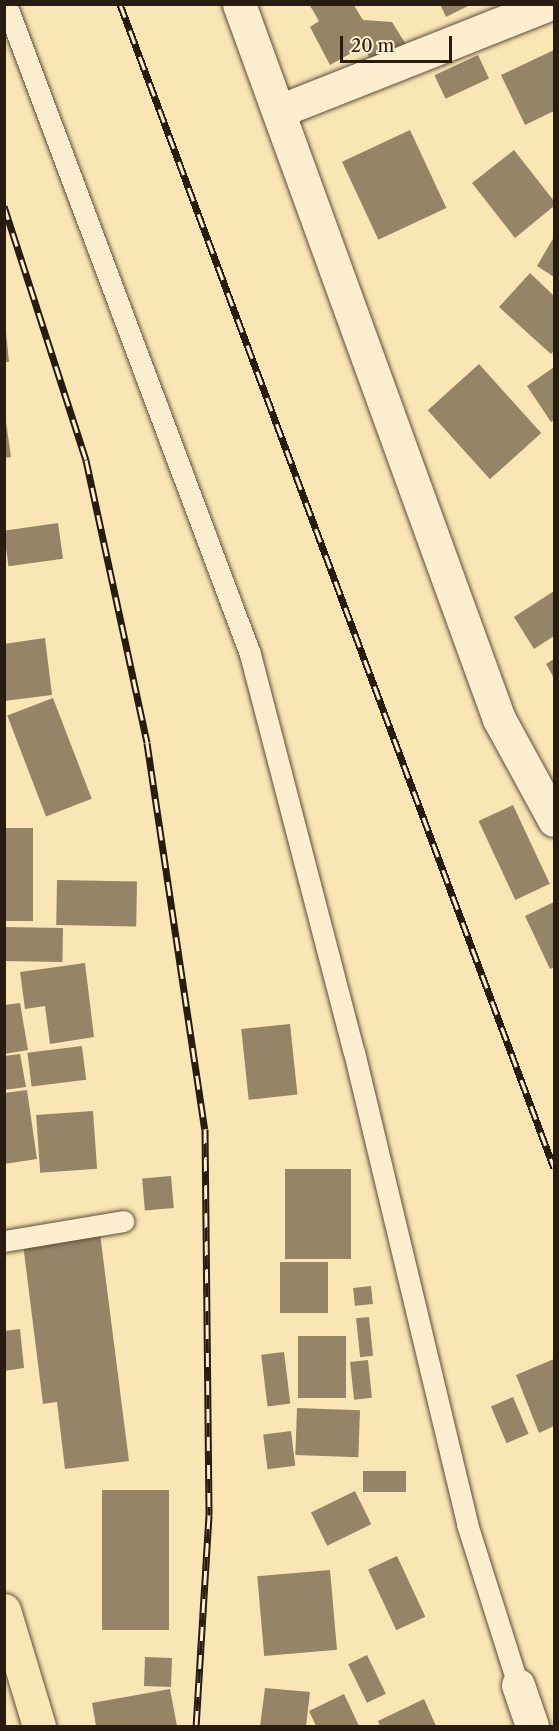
<!DOCTYPE html>
<style>
body{margin:0}
#map{position:relative;width:559px;height:1731px;overflow:hidden;background:#fae5b5;font-family:"Libre Caslon Text",serif}
div>[style]{position:absolute}
[style*='--x']{left:calc(var(--x)*1px);top:calc(var(--y)*1px);width:calc(var(--w)*1px);rotate:calc(var(--a)*1deg)}
.building>*{inset:0;background:#958466;transform-origin:0 0}
.roads{filter:drop-shadow(0 0 2px #5c4e39) drop-shadow(0 0 2px #5c4e39)}
.service>*{height:21px;margin:-10.5px;padding:0 10.5px;transform-origin:10.5px;border-radius:10.5px;background:#fceecf}
.minor>*{height:33px;margin:-16.5px;padding:0 16.5px;transform-origin:16.5px;border-radius:16.5px;background:#fceecf}
.tertiary>*{height:33px;margin:-16.5px;padding:0 16.5px;transform-origin:16.5px;border-radius:16.5px;background:#fceecf}
.primary>*{height:33px;margin:-16.5px;padding:0 16.5px;transform-origin:16.5px;border-radius:16.5px;background:#fae5b5}
.rail>*{height:7px;margin-top:-3.5px;transform-origin:0;background:repeating-linear-gradient(90deg,#fceecf 0 14px,#281b10 0 28px);box-sizing:border-box;border-block:2px solid #281b10}
span{translate:-50% -50%;white-space:nowrap;text-align:center;line-height:1.15;-webkit-text-stroke:4.5px #fceecf;paint-order:stroke}
.frame{position:absolute;inset:0;border:6px solid #281b10;pointer-events:none}
.scale{position:absolute;left:340px;top:36px;width:112px;height:27px;box-sizing:border-box;border:3px solid #281b10;border-top:0;padding-left:8px;font-size:18px;line-height:21px;white-space:nowrap;color:#281b10;-webkit-text-stroke:4px #fceecf;paint-order:stroke}
</style>
<div id="map">
<div class="building">
<div style="clip-path:polygon(309px 4px,353px 4px,363px 20px,392px 22px,407px 46px,372px 64px,364px 46px,330px 65px,310px 27px,319px 21px)"></div>
<div style="clip-path:polygon(440px 4px,472px 4px,446px 17px)"></div>
<div style="clip-path:polygon(554px 50px,554px 111px,525px 125px,501px 75px)"></div>
<div style="left:478px;top:55px;width:26px;height:48px;rotate:65deg"></div>
<div style="left:410px;top:130px;width:86px;height:75px;rotate:65deg"></div>
<div style="clip-path:polygon(514px 150px,554px 201px,554px 206px,515px 238px,472px 183px)"></div>
<div style="clip-path:polygon(554px 237px,554px 277px,537px 266px)"></div>
<div style="clip-path:polygon(530px 273px,554px 296px,554px 351px,551px 354px,499px 307px)"></div>
<div style="clip-path:polygon(4px 333px,6px 333px,9px 362px,4px 362px)"></div>
<div style="left:479px;top:364px;width:93px;height:69px;rotate:48deg"></div>
<div style="clip-path:polygon(554px 367px,554px 420px,551px 422px,527px 386px)"></div>
<div style="clip-path:polygon(4px 408px,11px 457px,4px 458px)"></div>
<div style="left:58px;top:523px;width:36px;height:55px;rotate:82deg"></div>
<div style="clip-path:polygon(554px 591px,554px 636px,534px 649px,514px 617px)"></div>
<div style="clip-path:polygon(45px 638px,52px 695px,4px 701px,4px 644px)"></div>
<div style="clip-path:polygon(554px 659px,554px 678px,546px 664px)"></div>
<div style="left:53px;top:698px;width:108px;height:49px;rotate:69deg"></div>
<div style="left:513px;top:805px;width:87px;height:38px;rotate:65deg"></div>
<div style="left:4px;top:828px;width:29px;height:93px"></div>
<div style="left:57px;top:880px;width:80px;height:45px;rotate:1deg"></div>
<div style="clip-path:polygon(554px 902px,554px 967px,550px 969px,525px 916px)"></div>
<div style="left:4px;top:927px;width:59px;height:34px;rotate:1deg"></div>
<div style="clip-path:polygon(85px 963px,94px 1037px,50px 1044px,45px 1006px,25px 1009px,20px 972px)"></div>
<div style="clip-path:polygon(20px 1003px,28px 1050px,4px 1054px,4px 1005px)"></div>
<div style="left:290px;top:1024px;width:71px;height:49px;rotate:84deg"></div>
<div style="left:82px;top:1046px;width:34px;height:55px;rotate:83deg"></div>
<div style="clip-path:polygon(20px 1054px,26px 1087px,4px 1090px,4px 1056px)"></div>
<div style="clip-path:polygon(27px 1090px,37px 1159px,4px 1164px,4px 1093px)"></div>
<div style="left:93px;top:1111px;width:58px;height:57px;rotate:86deg"></div>
<div style="left:285px;top:1169px;width:66px;height:90px"></div>
<div style="left:171px;top:1176px;width:32px;height:29px;rotate:85deg"></div>
<div style="clip-path:polygon(100px 1234px,129px 1461px,65px 1469px,57px 1402px,43px 1404px,23px 1244px)"></div>
<div style="left:280px;top:1262px;width:48px;height:51px"></div>
<div style="left:371px;top:1286px;width:18px;height:18px;rotate:84deg"></div>
<div style="left:369px;top:1317px;width:39px;height:13px;rotate:84deg"></div>
<div style="clip-path:polygon(20px 1329px,24px 1368px,4px 1371px,4px 1331px)"></div>
<div style="left:346px;top:1336px;width:62px;height:48px;rotate:90deg"></div>
<div style="left:284px;top:1352px;width:52px;height:23px;rotate:83deg"></div>
<div style="clip-path:polygon(554px 1359px,554px 1426px,539px 1433px,516px 1375px)"></div>
<div style="left:368px;top:1360px;width:38px;height:18px;rotate:84deg"></div>
<div style="left:513px;top:1397px;width:40px;height:24px;rotate:67deg"></div>
<div style="left:297px;top:1408px;width:63px;height:47px;rotate:2deg"></div>
<div style="left:291px;top:1431px;width:35px;height:28px;rotate:83deg"></div>
<div style="left:406px;top:1471px;width:21px;height:43px;rotate:90deg"></div>
<div style="left:102px;top:1490px;width:67px;height:140px"></div>
<div style="left:355px;top:1491px;width:37px;height:49px;rotate:64deg"></div>
<div style="left:397px;top:1556px;width:67px;height:32px;rotate:65deg"></div>
<div style="left:330px;top:1570px;width:80px;height:73px;rotate:85deg"></div>
<div style="left:367px;top:1655px;width:43px;height:21px;rotate:64deg"></div>
<div style="left:145px;top:1657px;width:27px;height:29px;rotate:2deg"></div>
<div style="clip-path:polygon(265px 1688px,310px 1692px,306px 1726px,260px 1726px)"></div>
<div style="clip-path:polygon(170px 1689px,177px 1726px,96px 1726px,92px 1703px)"></div>
<div style="clip-path:polygon(344px 1694px,359px 1726px,316px 1726px,309px 1711px)"></div>
<div style="clip-path:polygon(424px 1699px,436px 1726px,380px 1726px,378px 1721px)"></div>
</div>
<div class="roads">
<div class="service">
<div style="--x:6;--y:4;--w:694;--a:69.42"></div>
<div style="--x:250;--y:654;--w:411;--a:75.4"></div>
<div style="--x:354;--y:1052;--w:485;--a:76.5"></div>
<div style="--x:467;--y:1524;--w:169;--a:72.4"></div>
<div style="--x:4;--y:1241;--w:121;--a:-9.5"></div>
</div>
<div class="minor">
<div style="--x:279;--y:111;--w:290;--a:-21.6"></div>
<div style="--x:518;--y:1685;--w:43;--a:71.1"></div>
</div>
<div class="tertiary">
<div style="--x:239;--y:4;--w:761;--a:70.02"></div>
<div style="--x:499;--y:719;--w:115;--a:61.4"></div>
</div>
<div class="primary">
<div style="--x:4;--y:1610;--w:121;--a:73.2"></div>
</div>
</div>
<div class="rail">
<div style="--x:120;--y:4;--w:1242;--a:69.55"></div>
<div style="--x:4;--y:206;--w:267;--a:72.1"></div>
<div style="--x:86;--y:460;--w:289;--a:77.8"></div>
<div style="--x:147;--y:743;--w:390;--a:81.5"></div>
<div style="--x:205;--y:1129;--w:386;--a:89.4"></div>
<div style="--x:209;--y:1515;--w:211;--a:93.5"></div>
</div>
<div class="frame"></div>
<div class="scale">20 m</div>
</div>
